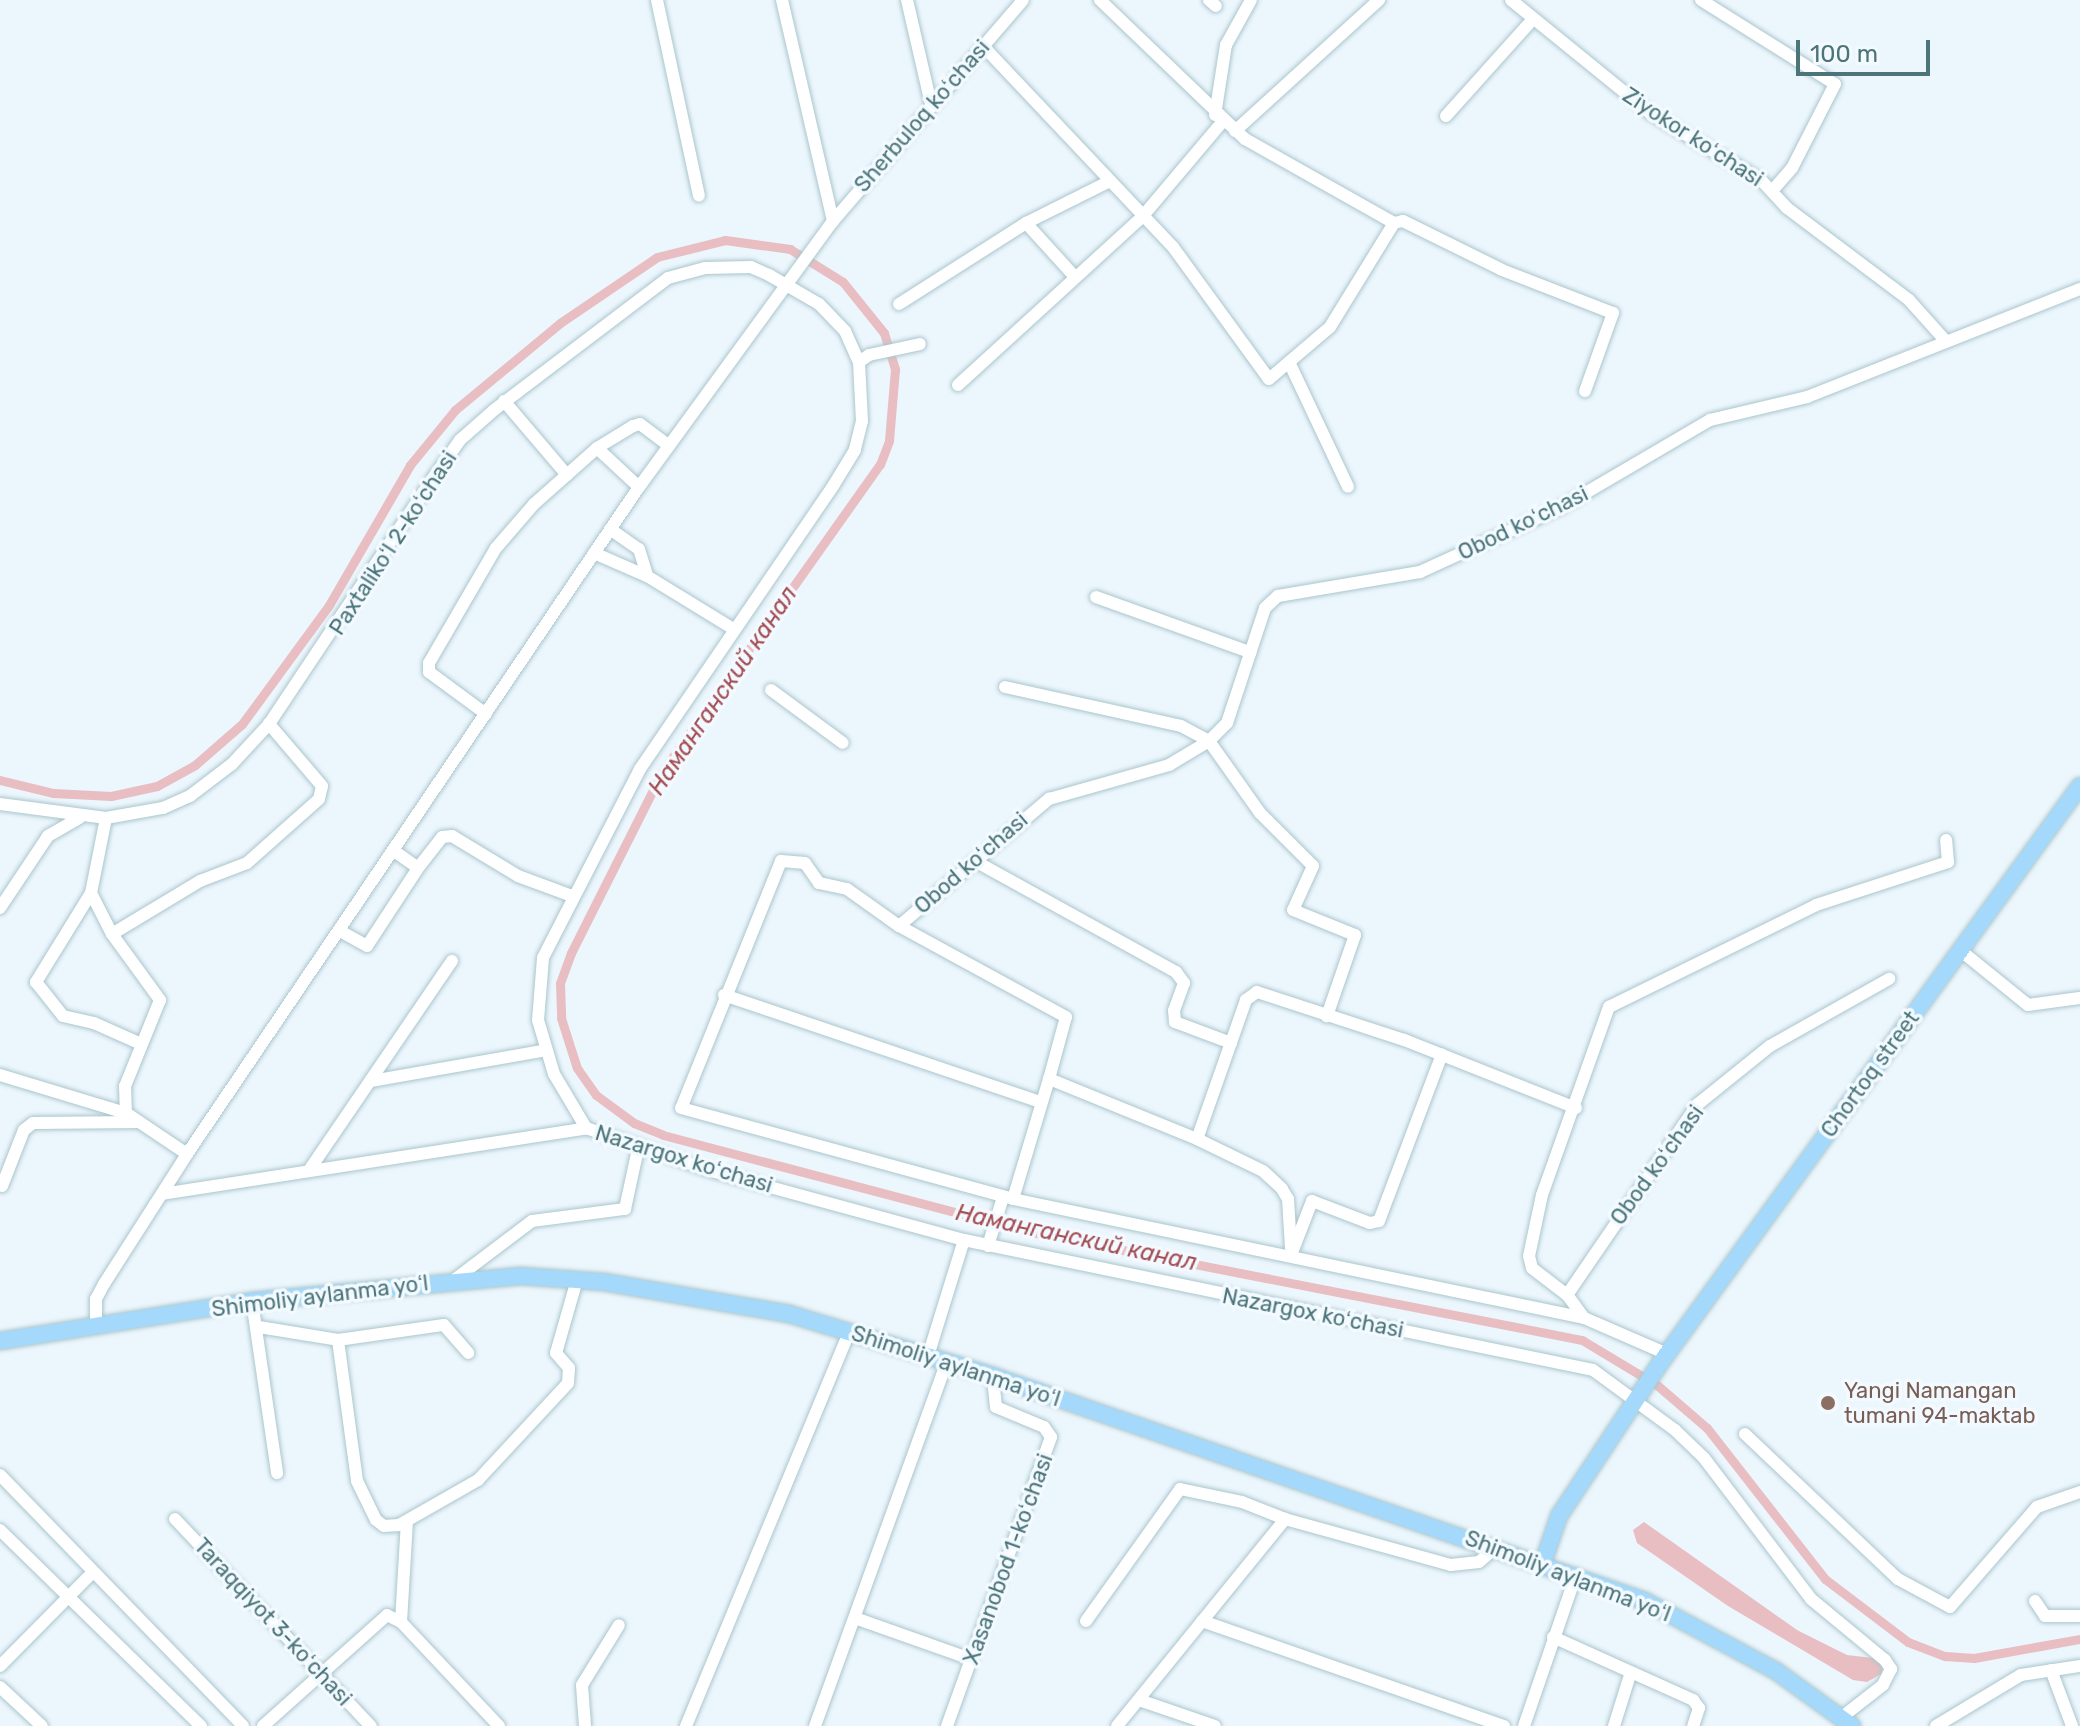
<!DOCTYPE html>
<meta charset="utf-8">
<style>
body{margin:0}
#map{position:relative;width:2080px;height:1726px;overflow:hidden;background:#ecf6fd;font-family:Rubik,sans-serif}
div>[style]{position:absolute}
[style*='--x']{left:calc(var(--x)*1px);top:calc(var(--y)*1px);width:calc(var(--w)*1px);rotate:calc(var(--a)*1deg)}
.water>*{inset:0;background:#e8bec2}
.canal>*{height:9px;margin:-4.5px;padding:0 4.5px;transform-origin:4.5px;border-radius:4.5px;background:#e8bec2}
.roads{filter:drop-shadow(0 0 2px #aac6cc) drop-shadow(0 0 2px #aac6cc)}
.minor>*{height:12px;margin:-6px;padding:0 6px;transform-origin:6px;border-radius:6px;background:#fff}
.major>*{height:16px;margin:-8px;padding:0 8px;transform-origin:8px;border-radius:8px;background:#a4d9fc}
.dots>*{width:22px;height:22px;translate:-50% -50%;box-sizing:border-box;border:4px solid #f3faff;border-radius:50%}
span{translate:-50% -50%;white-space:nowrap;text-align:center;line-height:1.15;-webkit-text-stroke:7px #f3faff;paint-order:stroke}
.street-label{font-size:22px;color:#4c757a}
.education-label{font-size:22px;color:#785e54}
.left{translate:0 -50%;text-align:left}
.water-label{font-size:24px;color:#a44e54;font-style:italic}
.scale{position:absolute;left:1796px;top:40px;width:134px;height:36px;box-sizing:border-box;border:4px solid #4c757a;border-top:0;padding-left:10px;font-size:24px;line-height:28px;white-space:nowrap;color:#4c757a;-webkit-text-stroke:6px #f3faff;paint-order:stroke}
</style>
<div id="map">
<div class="water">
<div style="clip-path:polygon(1644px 1522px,1797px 1630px,1847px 1655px,1873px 1658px,1883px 1667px,1881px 1674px,1867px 1682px,1853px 1680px,1728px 1606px,1637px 1543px,1633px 1530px)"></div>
</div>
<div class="canal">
<div style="--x:0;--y:780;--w:55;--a:13.8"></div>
<div style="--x:53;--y:793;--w:58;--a:3"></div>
<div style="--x:111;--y:796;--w:47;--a:-12.3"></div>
<div style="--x:157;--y:786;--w:43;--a:-28.9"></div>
<div style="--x:195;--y:765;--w:62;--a:-41.1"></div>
<div style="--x:242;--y:724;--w:147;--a:-53.8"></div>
<div style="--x:329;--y:605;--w:162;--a:-59.9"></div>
<div style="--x:410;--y:465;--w:71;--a:-50.7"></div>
<div style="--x:455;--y:410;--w:136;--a:-39.6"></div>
<div style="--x:560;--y:323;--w:117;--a:-34.2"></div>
<div style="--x:657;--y:257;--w:70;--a:-14"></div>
<div style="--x:725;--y:240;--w:66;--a:7.9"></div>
<div style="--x:790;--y:249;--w:62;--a:31.9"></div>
<div style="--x:843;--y:282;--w:65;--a:51.2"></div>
<div style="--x:884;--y:333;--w:38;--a:73"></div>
<div style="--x:895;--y:369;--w:72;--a:94.8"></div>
<div style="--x:889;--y:441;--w:25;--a:111"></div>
<div style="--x:880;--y:464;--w:377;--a:125.3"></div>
<div style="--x:662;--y:772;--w:203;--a:116.7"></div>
<div style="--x:571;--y:953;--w:32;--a:110"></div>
<div style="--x:560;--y:983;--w:35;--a:88"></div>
<div style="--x:561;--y:1018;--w:52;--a:72.3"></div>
<div style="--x:577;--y:1068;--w:33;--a:55"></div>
<div style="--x:596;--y:1095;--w:47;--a:36.4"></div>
<div style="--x:634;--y:1123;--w:31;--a:22"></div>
<div style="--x:663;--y:1135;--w:375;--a:14.8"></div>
<div style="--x:1026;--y:1231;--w:567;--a:11.09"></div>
<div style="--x:1582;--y:1340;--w:87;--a:31"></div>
<div style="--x:1657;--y:1385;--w:66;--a:40.7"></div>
<div style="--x:1707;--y:1428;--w:192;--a:52"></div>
<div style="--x:1825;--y:1579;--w:104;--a:37.2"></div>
<div style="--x:1908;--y:1642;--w:40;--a:21"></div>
<div style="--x:1945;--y:1656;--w:29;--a:4"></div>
<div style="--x:1974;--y:1658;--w:108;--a:-10.2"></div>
</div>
<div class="roads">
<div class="minor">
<div style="--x:657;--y:0;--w:200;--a:77.9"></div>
<div style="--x:782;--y:0;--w:227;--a:77"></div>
<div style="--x:907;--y:0;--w:107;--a:77"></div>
<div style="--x:1100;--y:0;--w:201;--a:43.8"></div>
<div style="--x:1245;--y:139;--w:171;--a:29.4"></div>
<div style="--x:1394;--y:223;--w:9;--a:-13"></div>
<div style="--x:1403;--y:221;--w:110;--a:26.3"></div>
<div style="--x:1502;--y:270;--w:119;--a:21.2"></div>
<div style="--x:1613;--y:313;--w:83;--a:109.7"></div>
<div style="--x:1209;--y:0;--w:9;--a:41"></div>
<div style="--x:1511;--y:0;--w:179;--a:39.1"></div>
<div style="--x:1650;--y:113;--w:130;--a:31.1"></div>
<div style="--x:1761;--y:180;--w:38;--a:47"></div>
<div style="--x:1787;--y:208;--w:153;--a:37"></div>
<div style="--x:1909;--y:300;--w:52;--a:48.1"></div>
<div style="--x:1701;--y:0;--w:158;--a:32.1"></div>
<div style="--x:1835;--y:84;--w:94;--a:117.1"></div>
<div style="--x:1792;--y:168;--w:29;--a:131"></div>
<div style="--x:983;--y:46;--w:277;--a:46.6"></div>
<div style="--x:1173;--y:247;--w:163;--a:54"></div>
<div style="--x:1269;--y:379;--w:80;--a:-40.4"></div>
<div style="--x:1330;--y:327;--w:122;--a:-58.4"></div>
<div style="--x:1215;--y:115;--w:71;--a:-81.1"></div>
<div style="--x:1226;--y:45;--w:51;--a:-60.9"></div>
<div style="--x:1446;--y:116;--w:130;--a:-48.1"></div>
<div style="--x:1235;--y:131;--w:195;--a:-42.3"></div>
<div style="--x:1026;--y:223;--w:72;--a:47.8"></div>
<div style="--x:899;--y:304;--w:151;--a:-32.5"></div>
<div style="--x:1026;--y:223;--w:92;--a:-26.6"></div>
<div style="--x:859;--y:362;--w:12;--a:-35"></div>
<div style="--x:869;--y:355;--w:52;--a:-12.2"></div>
<div style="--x:1289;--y:362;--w:138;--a:64.7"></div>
<div style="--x:958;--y:385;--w:249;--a:-42.4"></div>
<div style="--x:1142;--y:217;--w:126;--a:-49.8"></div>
<div style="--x:504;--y:401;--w:97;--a:49.6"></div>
<div style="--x:597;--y:448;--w:57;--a:42.9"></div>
<div style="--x:610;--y:529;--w:35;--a:35"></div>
<div style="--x:639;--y:549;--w:28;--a:73"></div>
<div style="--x:647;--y:576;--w:100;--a:31.5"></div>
<div style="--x:594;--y:553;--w:58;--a:23.5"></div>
<div style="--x:1096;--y:597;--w:164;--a:19.7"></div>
<div style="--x:1005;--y:687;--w:180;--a:12.5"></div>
<div style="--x:1181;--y:726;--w:32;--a:28"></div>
<div style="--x:1209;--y:741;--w:88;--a:54.7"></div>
<div style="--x:1260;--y:813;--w:75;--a:45"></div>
<div style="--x:1313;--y:866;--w:48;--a:114.4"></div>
<div style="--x:1293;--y:910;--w:67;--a:22"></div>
<div style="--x:1355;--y:935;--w:86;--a:109.1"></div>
<div style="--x:771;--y:690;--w:89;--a:36.4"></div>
<div style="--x:486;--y:714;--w:71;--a:-143.6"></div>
<div style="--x:429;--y:672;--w:9;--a:-90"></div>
<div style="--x:429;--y:663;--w:133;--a:-59.8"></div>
<div style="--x:496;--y:548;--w:58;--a:-49.2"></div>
<div style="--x:534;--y:504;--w:84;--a:-41.6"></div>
<div style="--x:597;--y:448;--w:42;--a:-31.4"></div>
<div style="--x:633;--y:426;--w:7;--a:-16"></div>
<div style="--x:640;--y:424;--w:36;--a:37"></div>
<div style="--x:0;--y:804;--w:107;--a:7.5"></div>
<div style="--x:106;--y:818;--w:58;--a:-10"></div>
<div style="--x:163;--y:808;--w:30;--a:-24"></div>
<div style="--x:190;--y:796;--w:53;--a:-37.3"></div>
<div style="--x:232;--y:764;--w:54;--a:-47.2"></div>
<div style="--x:269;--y:724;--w:292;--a:-56.3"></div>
<div style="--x:431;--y:481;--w:50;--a:-54.7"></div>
<div style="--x:460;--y:440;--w:45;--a:-41.4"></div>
<div style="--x:494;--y:410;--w:218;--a:-37.2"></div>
<div style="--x:668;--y:278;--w:38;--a:-15"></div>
<div style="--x:705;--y:268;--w:46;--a:-1.2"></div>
<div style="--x:751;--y:267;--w:20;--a:24"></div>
<div style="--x:769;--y:275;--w:58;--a:30.1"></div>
<div style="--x:819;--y:304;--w:37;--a:46"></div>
<div style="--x:845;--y:331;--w:34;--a:66"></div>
<div style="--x:859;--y:362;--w:59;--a:87.1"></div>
<div style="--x:862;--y:421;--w:30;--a:104"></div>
<div style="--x:855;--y:450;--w:42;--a:121.4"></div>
<div style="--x:833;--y:486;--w:343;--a:124.3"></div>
<div style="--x:640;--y:769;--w:212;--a:117.2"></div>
<div style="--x:543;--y:958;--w:62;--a:94.6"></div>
<div style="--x:538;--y:1020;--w:56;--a:73.5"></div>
<div style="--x:554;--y:1074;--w:63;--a:59.3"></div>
<div style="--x:586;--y:1128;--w:129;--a:19"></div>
<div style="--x:708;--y:1170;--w:265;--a:15.3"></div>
<div style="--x:964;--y:1240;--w:642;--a:11.68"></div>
<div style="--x:1593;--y:1370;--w:102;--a:36.2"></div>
<div style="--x:1675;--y:1430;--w:40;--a:44"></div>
<div style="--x:1704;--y:1458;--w:177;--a:52.8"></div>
<div style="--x:1811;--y:1599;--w:96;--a:39.5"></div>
<div style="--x:1885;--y:1660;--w:11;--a:56"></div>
<div style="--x:1891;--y:1669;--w:18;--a:117"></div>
<div style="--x:1883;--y:1685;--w:52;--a:142"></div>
<div style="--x:106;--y:818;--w:76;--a:101.3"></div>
<div style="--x:91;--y:893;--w:46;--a:62.9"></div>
<div style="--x:112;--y:934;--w:82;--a:54"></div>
<div style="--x:160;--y:1000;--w:93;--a:112.1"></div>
<div style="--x:125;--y:1086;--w:27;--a:88"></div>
<div style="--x:394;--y:851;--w:29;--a:35"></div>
<div style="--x:418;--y:868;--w:39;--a:-52"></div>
<div style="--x:442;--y:837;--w:10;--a:-6"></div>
<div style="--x:452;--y:836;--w:77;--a:31.2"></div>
<div style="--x:518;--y:876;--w:58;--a:20.3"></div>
<div style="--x:975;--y:861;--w:230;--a:28.9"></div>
<div style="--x:1176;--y:972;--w:14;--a:54"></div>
<div style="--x:1184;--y:983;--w:29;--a:110"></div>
<div style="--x:1174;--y:1010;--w:12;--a:85"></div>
<div style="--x:1175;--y:1022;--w:60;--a:20.6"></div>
<div style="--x:91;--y:893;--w:105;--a:121.7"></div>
<div style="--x:36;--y:982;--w:43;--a:51.5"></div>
<div style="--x:63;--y:1016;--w:32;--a:13"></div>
<div style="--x:94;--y:1023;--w:51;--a:24.1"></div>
<div style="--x:0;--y:908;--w:87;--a:-56.3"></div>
<div style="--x:48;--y:836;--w:36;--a:-30"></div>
<div style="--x:899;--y:926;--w:64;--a:-144.6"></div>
<div style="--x:847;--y:889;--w:29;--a:-168"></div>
<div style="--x:819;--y:883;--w:24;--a:-125"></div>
<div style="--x:805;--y:863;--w:24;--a:-175"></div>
<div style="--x:781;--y:861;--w:266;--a:112"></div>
<div style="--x:681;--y:1108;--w:344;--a:15.3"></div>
<div style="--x:340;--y:931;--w:31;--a:29"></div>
<div style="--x:367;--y:946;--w:93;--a:-56.8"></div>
<div style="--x:112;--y:934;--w:103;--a:-31.1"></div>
<div style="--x:200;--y:881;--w:50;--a:-21"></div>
<div style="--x:247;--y:863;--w:96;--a:-41.6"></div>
<div style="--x:319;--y:799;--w:13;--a:-77"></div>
<div style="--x:322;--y:786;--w:82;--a:-130.5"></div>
<div style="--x:1960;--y:950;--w:87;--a:39"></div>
<div style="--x:2028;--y:1005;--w:52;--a:-7.7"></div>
<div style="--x:724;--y:995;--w:335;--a:18.7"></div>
<div style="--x:0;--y:1075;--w:132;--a:16.8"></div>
<div style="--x:126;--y:1113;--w:73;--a:33.9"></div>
<div style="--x:1049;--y:1079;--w:125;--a:106.7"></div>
<div style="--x:1013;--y:1199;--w:583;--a:11.77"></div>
<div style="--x:1584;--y:1318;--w:90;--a:23.4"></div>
<div style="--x:371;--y:1081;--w:178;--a:-10"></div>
<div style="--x:1576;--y:1108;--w:185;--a:-158.4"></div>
<div style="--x:1404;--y:1040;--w:155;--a:-161.9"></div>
<div style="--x:1257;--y:992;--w:14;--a:144"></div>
<div style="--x:1246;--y:1000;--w:147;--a:109.4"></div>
<div style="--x:1197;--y:1139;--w:160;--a:-157.9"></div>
<div style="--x:1049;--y:1079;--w:64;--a:-74.7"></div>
<div style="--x:1066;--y:1017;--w:190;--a:-151.4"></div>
<div style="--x:899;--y:926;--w:197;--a:-40.3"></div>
<div style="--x:1049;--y:799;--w:125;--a:-15.8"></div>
<div style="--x:1169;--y:765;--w:47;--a:-31"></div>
<div style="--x:1209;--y:741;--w:25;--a:-45"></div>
<div style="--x:1227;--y:723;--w:121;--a:-71.7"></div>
<div style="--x:1265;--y:608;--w:18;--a:-43"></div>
<div style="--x:1278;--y:596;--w:144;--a:-9.6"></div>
<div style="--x:1420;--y:572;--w:154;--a:-24.6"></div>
<div style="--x:1560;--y:508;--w:174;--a:-30.4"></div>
<div style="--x:1710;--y:420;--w:100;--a:-13.3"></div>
<div style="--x:1807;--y:397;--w:294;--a:-21.6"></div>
<div style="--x:1197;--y:1139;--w:73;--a:25.9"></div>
<div style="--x:1263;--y:1171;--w:26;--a:43"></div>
<div style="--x:1282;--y:1189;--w:12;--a:59"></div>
<div style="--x:1288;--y:1199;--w:49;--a:86.5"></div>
<div style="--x:310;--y:1169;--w:252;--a:-55.7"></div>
<div style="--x:2;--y:1186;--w:60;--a:-68.6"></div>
<div style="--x:24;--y:1130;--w:11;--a:-38"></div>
<div style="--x:33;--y:1123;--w:106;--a:-0.5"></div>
<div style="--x:162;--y:1194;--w:429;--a:-8.8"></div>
<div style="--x:988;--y:1246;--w:51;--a:-73"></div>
<div style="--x:1291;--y:1255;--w:58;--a:-68.7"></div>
<div style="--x:1312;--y:1201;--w:62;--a:20.8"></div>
<div style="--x:1370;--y:1223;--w:9;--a:-13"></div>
<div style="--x:1379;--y:1221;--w:178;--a:-69.3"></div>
<div style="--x:454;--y:1280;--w:98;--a:-37.1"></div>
<div style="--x:532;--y:1221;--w:94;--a:-7.4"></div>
<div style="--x:625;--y:1209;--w:61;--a:-77.8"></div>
<div style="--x:1567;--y:1295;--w:232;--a:-55.6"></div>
<div style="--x:1698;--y:1104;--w:92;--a:-38.9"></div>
<div style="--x:1770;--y:1046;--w:137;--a:-29.4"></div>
<div style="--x:252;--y:1301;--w:174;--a:81.7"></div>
<div style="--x:1584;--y:1318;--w:29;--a:-126"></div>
<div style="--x:1567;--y:1295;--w:44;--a:-142.4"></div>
<div style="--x:1532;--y:1268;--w:12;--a:-104"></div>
<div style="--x:1529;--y:1256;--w:62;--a:-78"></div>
<div style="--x:1542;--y:1195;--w:200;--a:-70.4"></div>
<div style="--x:1609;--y:1007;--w:231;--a:-26.2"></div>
<div style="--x:1816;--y:905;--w:139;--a:-18"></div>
<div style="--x:1948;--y:862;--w:22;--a:-95"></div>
<div style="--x:96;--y:1327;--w:28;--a:-90"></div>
<div style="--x:96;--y:1299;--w:17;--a:-62"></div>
<div style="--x:104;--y:1284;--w:154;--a:-57.4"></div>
<div style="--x:187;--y:1154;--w:806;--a:-55.88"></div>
<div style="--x:639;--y:487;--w:329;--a:-53.9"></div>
<div style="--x:833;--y:221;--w:291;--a:-49.3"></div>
<div style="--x:259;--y:1327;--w:80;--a:9.3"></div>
<div style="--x:338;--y:1340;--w:107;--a:-8.1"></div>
<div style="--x:444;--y:1325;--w:37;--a:49"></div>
<div style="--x:338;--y:1340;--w:142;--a:82.3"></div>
<div style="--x:357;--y:1481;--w:43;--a:64"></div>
<div style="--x:376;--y:1520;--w:10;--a:37"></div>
<div style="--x:384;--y:1526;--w:15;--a:-4"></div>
<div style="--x:399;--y:1525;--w:91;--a:-29.7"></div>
<div style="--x:478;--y:1480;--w:132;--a:-47.1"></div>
<div style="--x:568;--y:1383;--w:15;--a:-86"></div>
<div style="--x:569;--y:1368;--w:20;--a:-131"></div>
<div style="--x:556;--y:1353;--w:76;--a:-74"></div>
<div style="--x:928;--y:1356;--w:121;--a:-72.8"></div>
<div style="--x:1745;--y:1434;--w:211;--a:43.5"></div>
<div style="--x:1898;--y:1579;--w:59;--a:28.3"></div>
<div style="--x:1950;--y:1607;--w:133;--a:-49"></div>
<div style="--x:2037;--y:1507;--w:46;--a:-19.2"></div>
<div style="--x:0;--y:1475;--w:349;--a:45.9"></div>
<div style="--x:175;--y:1519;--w:285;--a:46.6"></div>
<div style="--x:0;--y:1530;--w:281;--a:44.3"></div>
<div style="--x:2035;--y:1601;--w:18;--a:56"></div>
<div style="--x:2045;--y:1616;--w:35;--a:0"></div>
<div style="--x:855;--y:1618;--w:123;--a:19.5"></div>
<div style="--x:1086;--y:1621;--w:162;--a:-54.5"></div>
<div style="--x:1180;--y:1489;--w:63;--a:11.8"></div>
<div style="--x:1242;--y:1502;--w:46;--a:21.6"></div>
<div style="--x:1285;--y:1519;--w:172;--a:15.5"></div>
<div style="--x:1451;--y:1565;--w:28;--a:-6"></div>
<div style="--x:1479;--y:1562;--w:23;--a:-41"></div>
<div style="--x:1202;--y:1621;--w:320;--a:19.2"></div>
<div style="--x:401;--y:1622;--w:101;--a:-86.6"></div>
<div style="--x:1553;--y:1637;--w:154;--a:24.2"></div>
<div style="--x:1693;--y:1700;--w:10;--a:53"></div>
<div style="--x:1699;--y:1708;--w:19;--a:108"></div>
<div style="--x:0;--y:1666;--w:131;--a:-45.3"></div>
<div style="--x:2051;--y:1670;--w:60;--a:69.4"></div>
<div style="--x:0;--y:1687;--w:57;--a:42.9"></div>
<div style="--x:1139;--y:1700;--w:80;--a:18.9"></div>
<div style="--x:263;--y:1726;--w:166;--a:-41.8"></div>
<div style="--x:387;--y:1615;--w:16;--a:27"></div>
<div style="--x:401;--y:1622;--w:143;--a:46.7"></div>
<div style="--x:585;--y:1726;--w:41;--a:-94.2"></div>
<div style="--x:582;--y:1685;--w:70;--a:-58.3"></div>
<div style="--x:686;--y:1726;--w:428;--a:-67.5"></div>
<div style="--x:815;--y:1726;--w:387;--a:-70.1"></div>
<div style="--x:947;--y:1726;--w:307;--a:-70.2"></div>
<div style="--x:1051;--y:1437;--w:12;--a:-125"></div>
<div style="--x:1044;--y:1427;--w:52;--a:-157.4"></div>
<div style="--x:996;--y:1407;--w:31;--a:-96"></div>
<div style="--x:1117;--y:1726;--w:267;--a:-50.9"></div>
<div style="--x:1524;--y:1726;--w:160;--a:-71"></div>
<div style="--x:1614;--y:1726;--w:53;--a:-72.6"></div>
<div style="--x:1936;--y:1726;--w:99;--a:-31"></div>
<div style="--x:2021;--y:1675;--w:60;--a:-8.7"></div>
</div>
<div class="major">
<div style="--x:0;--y:1341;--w:255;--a:-9"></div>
<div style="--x:252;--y:1301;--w:270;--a:-5.3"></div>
<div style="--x:521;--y:1276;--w:83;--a:4.1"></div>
<div style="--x:604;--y:1282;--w:188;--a:9.8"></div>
<div style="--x:789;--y:1314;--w:213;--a:16.9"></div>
<div style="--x:993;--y:1376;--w:690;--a:19.04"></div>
<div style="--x:1645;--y:1601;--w:149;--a:28.1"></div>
<div style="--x:1776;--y:1671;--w:94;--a:35.9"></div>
<div style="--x:1543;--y:1563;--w:50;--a:-71.2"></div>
<div style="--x:1559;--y:1516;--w:185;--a:-56.5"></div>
<div style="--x:1661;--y:1362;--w:712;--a:-53.97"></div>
</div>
</div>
<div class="dots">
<div style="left:1828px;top:1403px;background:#8d6e63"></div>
</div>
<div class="street-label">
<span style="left:922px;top:116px;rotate:-49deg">Sherbuloq koʻchasi</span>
<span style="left:1693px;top:137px;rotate:33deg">Ziyokor koʻchasi</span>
<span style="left:1523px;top:523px;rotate:-26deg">Obod koʻchasi</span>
<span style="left:393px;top:543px;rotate:-57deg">Paxtalikoʻl 2-koʻchasi</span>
<span style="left:971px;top:863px;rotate:-41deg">Obod koʻchasi</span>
<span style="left:1870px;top:1074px;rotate:-54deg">Chortoq street</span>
<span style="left:684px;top:1159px;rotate:17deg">Nazargox koʻchasi</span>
<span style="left:1657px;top:1165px;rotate:-54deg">Obod koʻchasi</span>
<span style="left:320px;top:1296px;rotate:-7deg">Shimoliy aylanma yoʻl</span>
<span style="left:1313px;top:1313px;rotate:11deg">Nazargox koʻchasi</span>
<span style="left:956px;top:1366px;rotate:18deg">Shimoliy aylanma yoʻl</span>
<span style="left:1008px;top:1559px;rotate:-70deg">Xasanobod 1-koʻchasi</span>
<span style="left:1568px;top:1576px;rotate:21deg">Shimoliy aylanma yoʻl</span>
<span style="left:273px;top:1622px;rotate:47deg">Taraqqiyot 3-koʻchasi</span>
</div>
<div class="education-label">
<span class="left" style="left:1844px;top:1403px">Yangi Namangan<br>tumani 94-maktab</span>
</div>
<div class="water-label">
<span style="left:723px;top:691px;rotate:-56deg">Наманганский канал</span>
<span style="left:1076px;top:1238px;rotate:12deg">Наманганский канал</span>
</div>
<div class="scale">100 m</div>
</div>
